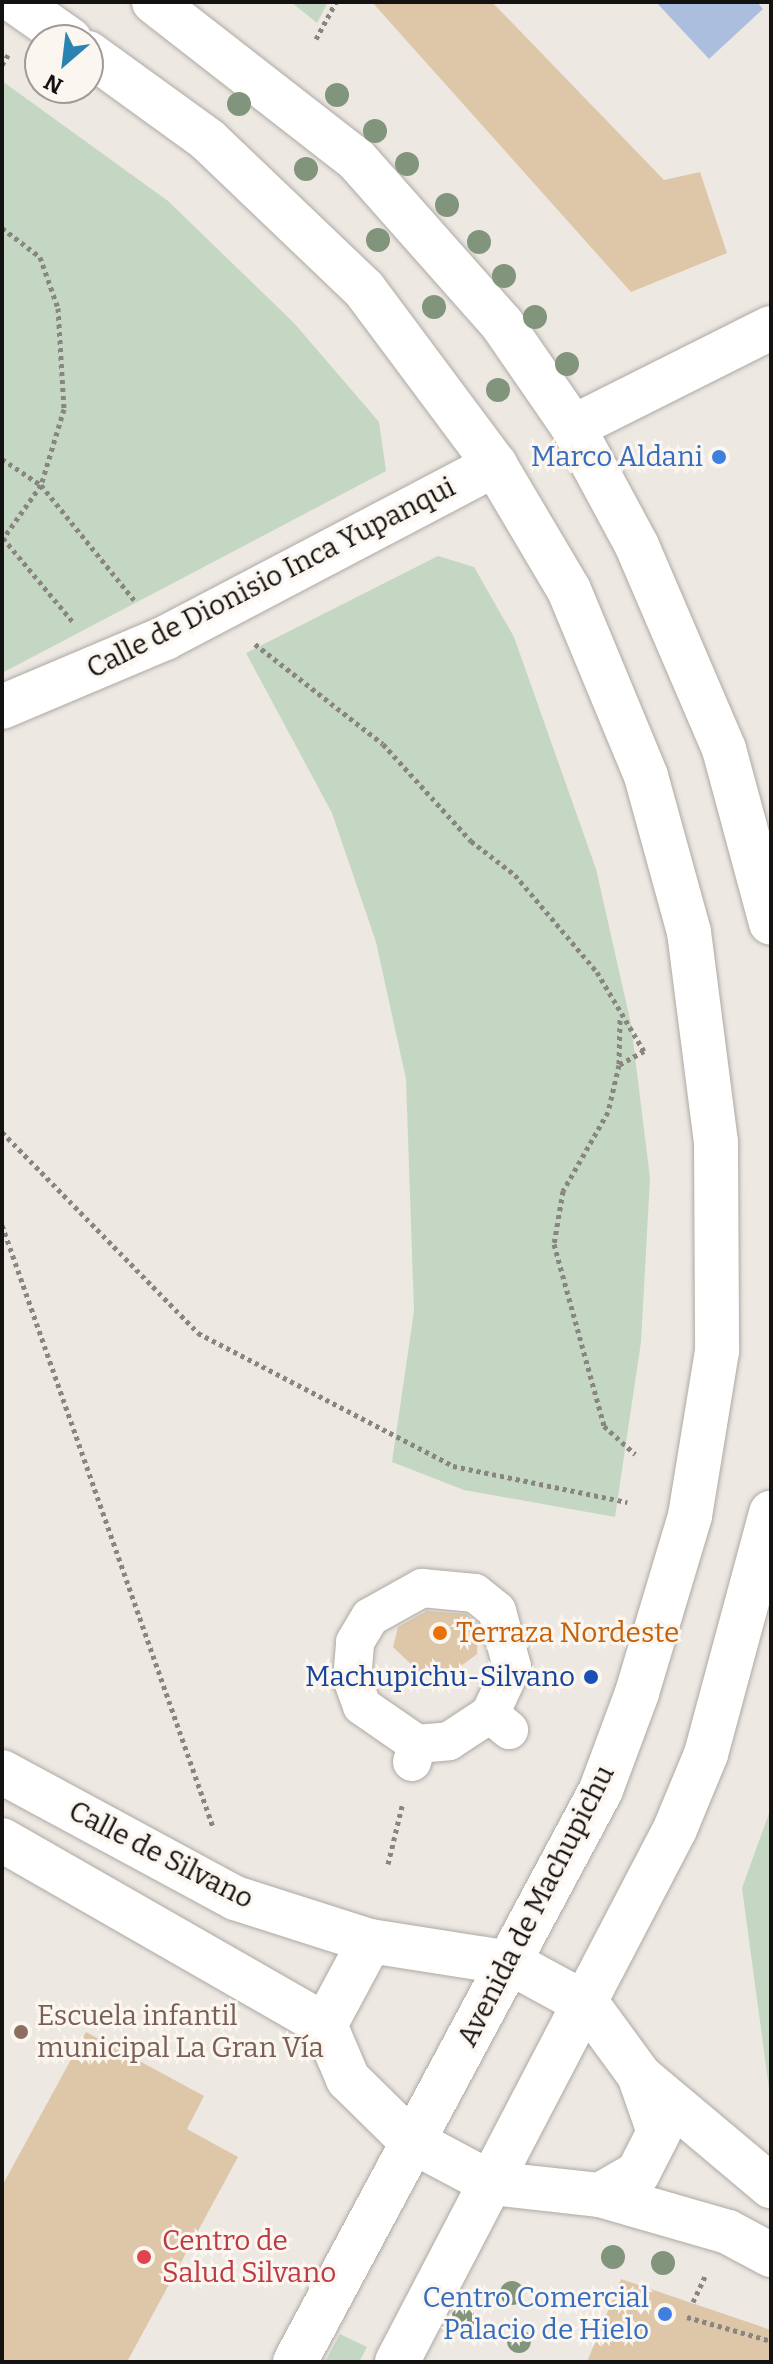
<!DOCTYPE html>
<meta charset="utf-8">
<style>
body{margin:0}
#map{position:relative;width:773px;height:2364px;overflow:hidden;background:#ede8e2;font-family:Bitter,serif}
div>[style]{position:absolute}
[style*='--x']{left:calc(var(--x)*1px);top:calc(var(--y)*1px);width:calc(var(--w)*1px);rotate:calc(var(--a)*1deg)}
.green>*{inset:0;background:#c4d7c3}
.water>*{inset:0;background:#acbedd}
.building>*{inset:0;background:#dec7a9}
.path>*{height:5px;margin-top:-2.5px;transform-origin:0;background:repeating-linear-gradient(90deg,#898581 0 4px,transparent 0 8px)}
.roads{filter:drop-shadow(0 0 2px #aea9a3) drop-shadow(0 0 2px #aea9a3)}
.pedestrian>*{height:38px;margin:-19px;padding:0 19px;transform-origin:19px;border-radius:19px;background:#fff}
.minor>*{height:44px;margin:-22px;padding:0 22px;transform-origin:22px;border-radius:22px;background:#fff}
.tertiary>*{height:44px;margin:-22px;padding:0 22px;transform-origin:22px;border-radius:22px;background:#fff}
.trees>*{width:24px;height:24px;margin:-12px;border-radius:50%;background:#81947c}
.dots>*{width:22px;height:22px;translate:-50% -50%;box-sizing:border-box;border:4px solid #fbf6ef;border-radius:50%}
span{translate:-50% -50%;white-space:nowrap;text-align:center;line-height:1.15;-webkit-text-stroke:6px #fbf6ef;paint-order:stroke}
.shop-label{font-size:28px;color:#366cbe}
.right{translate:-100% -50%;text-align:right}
.street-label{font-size:28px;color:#141210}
.food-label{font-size:28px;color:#c56008}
.left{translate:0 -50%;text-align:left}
.transit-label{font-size:28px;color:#164399}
.education-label{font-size:28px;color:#785e54}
.health-label{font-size:28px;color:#be3a42}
.frame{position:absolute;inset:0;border:4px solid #141210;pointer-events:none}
.north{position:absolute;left:24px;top:24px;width:80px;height:80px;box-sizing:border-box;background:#fbf6ef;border:2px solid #9f9b96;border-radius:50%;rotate:208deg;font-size:22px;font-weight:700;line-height:32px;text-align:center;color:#141210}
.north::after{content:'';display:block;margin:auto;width:28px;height:36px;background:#2b83b1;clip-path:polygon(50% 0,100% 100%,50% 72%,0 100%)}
</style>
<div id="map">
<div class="green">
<div style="clip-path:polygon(291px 2px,328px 2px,317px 23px)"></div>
<div style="clip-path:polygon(2px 81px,168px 201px,294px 323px,379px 422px,386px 471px,2px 673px)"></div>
<div style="clip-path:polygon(438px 556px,474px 567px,514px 637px,596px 869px,631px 1024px,650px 1178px,641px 1342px,615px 1517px,464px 1490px,392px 1462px,414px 1311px,406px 1079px,376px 942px,332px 813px,246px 653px)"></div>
<div style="clip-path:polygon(771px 1808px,771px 2103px,742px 1888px)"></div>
<div style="clip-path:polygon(340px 2334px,367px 2347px,359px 2362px,325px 2362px)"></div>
</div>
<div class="water">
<div style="clip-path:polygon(656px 2px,757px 2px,763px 9px,709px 59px)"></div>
</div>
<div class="building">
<div style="clip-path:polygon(372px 2px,492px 2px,664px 180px,700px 172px,727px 253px,631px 292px)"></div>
<div style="clip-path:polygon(427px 1611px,466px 1614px,478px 1625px,477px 1654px,453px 1672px,419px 1672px,393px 1647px,398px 1627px)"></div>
<div style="clip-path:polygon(86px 2032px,204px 2096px,187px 2129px,238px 2157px,127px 2362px,2px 2362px,2px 2186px)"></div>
<div style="clip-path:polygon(621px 2279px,771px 2330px,771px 2362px,587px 2362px)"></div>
</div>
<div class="path">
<div style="--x:316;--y:39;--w:42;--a:-61.6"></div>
<div style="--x:2;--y:65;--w:12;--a:-59"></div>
<div style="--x:2;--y:228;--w:48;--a:37.3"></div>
<div style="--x:40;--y:257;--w:54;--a:70.6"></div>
<div style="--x:58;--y:308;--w:101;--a:86.6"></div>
<div style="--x:64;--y:409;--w:79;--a:106.8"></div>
<div style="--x:41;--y:485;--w:67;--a:125.3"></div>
<div style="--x:2;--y:459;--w:47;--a:33.7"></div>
<div style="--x:41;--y:485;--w:148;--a:51"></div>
<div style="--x:3;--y:538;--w:109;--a:50.2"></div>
<div style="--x:255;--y:644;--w:162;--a:38"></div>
<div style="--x:383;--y:744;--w:131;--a:47.8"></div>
<div style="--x:471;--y:841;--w:56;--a:37.7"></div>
<div style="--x:515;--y:875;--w:127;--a:49.8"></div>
<div style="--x:597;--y:972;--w:92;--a:59.3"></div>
<div style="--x:644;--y:1051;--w:29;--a:151"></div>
<div style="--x:619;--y:1065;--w:48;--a:103.2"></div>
<div style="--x:608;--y:1112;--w:91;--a:119.7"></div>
<div style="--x:563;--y:1191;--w:54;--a:99.6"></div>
<div style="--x:554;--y:1244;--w:189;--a:74.6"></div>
<div style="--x:604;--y:1426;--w:42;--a:42.1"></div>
<div style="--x:619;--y:1064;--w:45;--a:-88.7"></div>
<div style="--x:2;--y:1132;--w:281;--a:45.7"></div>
<div style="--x:198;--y:1333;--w:288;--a:27.5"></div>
<div style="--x:453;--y:1466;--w:178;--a:11.7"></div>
<div style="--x:2;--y:1225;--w:638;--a:70.68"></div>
<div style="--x:388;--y:1864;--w:60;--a:-76.4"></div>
<div style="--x:693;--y:2302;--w:31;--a:-65"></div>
<div style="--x:687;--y:2317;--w:87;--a:15.9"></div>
</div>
<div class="roads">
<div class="pedestrian">
<div style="--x:417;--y:1744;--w:32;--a:-5"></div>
<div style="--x:449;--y:1741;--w:49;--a:-33.4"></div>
<div style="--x:412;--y:1762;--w:19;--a:-74"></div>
<div style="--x:417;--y:1744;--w:67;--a:-145.4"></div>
<div style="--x:362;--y:1706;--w:29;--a:-110"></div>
<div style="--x:352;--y:1679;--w:37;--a:-85"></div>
<div style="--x:355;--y:1642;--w:29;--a:-59"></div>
<div style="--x:370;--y:1617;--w:60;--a:-29.1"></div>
<div style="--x:422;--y:1588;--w:53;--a:5.4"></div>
<div style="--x:475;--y:1593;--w:28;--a:39"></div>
<div style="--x:497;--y:1611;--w:58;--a:75"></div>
<div style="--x:512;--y:1667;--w:52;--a:115.1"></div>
<div style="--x:490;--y:1714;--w:25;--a:40"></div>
</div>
<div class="minor">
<div style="--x:573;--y:427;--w:221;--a:-26.6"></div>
<div style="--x:2;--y:707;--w:177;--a:-22.9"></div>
<div style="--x:165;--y:638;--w:373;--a:-27.7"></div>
</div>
<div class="tertiary">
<div style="--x:16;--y:2;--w:66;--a:35.1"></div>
<div style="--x:154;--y:2;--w:256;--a:37.9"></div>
<div style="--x:356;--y:159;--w:220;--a:48.5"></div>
<div style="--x:502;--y:324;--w:125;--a:55.4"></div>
<div style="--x:573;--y:427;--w:135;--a:61.7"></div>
<div style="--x:637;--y:546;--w:221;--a:66.8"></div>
<div style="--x:724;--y:749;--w:180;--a:74.9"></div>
<div style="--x:88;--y:53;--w:148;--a:35.9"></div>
<div style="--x:208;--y:140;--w:216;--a:43.7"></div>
<div style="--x:364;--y:289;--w:219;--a:53.3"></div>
<div style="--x:495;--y:465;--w:145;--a:59.4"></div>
<div style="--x:569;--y:590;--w:201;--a:67.5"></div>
<div style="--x:646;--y:776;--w:162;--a:74.6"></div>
<div style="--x:689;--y:932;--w:212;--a:82.7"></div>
<div style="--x:716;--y:1142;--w:209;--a:89.7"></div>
<div style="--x:717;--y:1351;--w:167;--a:99.3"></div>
<div style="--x:690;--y:1516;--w:185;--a:106.7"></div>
<div style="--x:637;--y:1693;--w:103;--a:110.4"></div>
<div style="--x:601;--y:1790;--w:649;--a:118.15"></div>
<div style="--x:2;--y:1772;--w:265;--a:28.4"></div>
<div style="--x:235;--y:1898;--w:142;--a:17.7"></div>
<div style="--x:370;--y:1941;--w:143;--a:8.9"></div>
<div style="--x:511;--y:1963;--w:88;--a:28.6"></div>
<div style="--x:588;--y:2005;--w:87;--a:53.9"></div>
<div style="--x:639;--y:2075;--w:60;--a:70.7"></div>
<div style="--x:659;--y:2132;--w:46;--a:117.1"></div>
<div style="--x:638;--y:2173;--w:44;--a:149.9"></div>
<div style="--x:2;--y:1840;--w:372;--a:29.8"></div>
<div style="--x:325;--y:2025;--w:59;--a:66.9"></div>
<div style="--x:348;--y:2079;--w:87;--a:44.5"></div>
<div style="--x:410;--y:2140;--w:92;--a:28"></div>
<div style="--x:491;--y:2183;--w:110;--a:6.3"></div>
<div style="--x:600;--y:2195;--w:133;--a:16.1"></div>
<div style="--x:728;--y:2232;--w:49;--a:28.1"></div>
<div style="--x:325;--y:2025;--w:95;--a:-61.8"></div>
<div style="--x:641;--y:2077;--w:170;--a:40"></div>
<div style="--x:397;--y:2362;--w:601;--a:-62.45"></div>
<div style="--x:675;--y:1829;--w:81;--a:-67.5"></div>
<div style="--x:706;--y:1754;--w:250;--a:-74.9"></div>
</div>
</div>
<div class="trees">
<div style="left:337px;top:95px"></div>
<div style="left:239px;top:104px"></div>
<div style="left:375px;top:131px"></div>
<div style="left:407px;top:164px"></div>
<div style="left:306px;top:169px"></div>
<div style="left:447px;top:205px"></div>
<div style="left:378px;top:240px"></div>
<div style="left:479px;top:242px"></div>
<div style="left:504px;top:276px"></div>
<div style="left:434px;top:307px"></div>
<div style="left:535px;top:317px"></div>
<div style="left:567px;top:364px"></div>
<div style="left:498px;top:390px"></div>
<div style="left:613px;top:2257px"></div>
<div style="left:663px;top:2263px"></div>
<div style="left:512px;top:2293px"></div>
<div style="left:463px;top:2319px"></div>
<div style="left:519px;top:2341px"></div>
</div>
<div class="dots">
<div style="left:719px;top:457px;background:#3f7fe0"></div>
<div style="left:440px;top:1633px;background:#e8710a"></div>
<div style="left:591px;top:1677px;background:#1a4fb4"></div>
<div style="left:21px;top:2032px;background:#8d6e63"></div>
<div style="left:144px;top:2257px;background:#e0444e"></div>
<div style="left:665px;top:2314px;background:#3f7fe0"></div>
</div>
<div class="shop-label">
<span class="right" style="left:703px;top:457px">Marco Aldani</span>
<span class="right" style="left:649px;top:2314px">Centro Comercial<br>Palacio de Hielo</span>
</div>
<div class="street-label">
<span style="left:271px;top:578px;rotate:-27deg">Calle de Dionisio Inca Yupanqui</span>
<span style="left:161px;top:1855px;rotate:27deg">Calle de Silvano</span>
<span style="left:536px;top:1906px;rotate:-63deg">Avenida de Machupichu</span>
</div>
<div class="food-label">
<span class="left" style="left:456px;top:1633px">Terraza Nordeste</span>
</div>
<div class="transit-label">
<span class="right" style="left:575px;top:1677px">Machupichu-Silvano</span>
</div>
<div class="education-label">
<span class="left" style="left:37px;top:2032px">Escuela infantil<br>municipal La Gran Vía</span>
</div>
<div class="health-label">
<span class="left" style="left:162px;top:2257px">Centro de<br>Salud Silvano</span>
</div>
<div class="frame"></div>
<div class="north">N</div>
</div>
